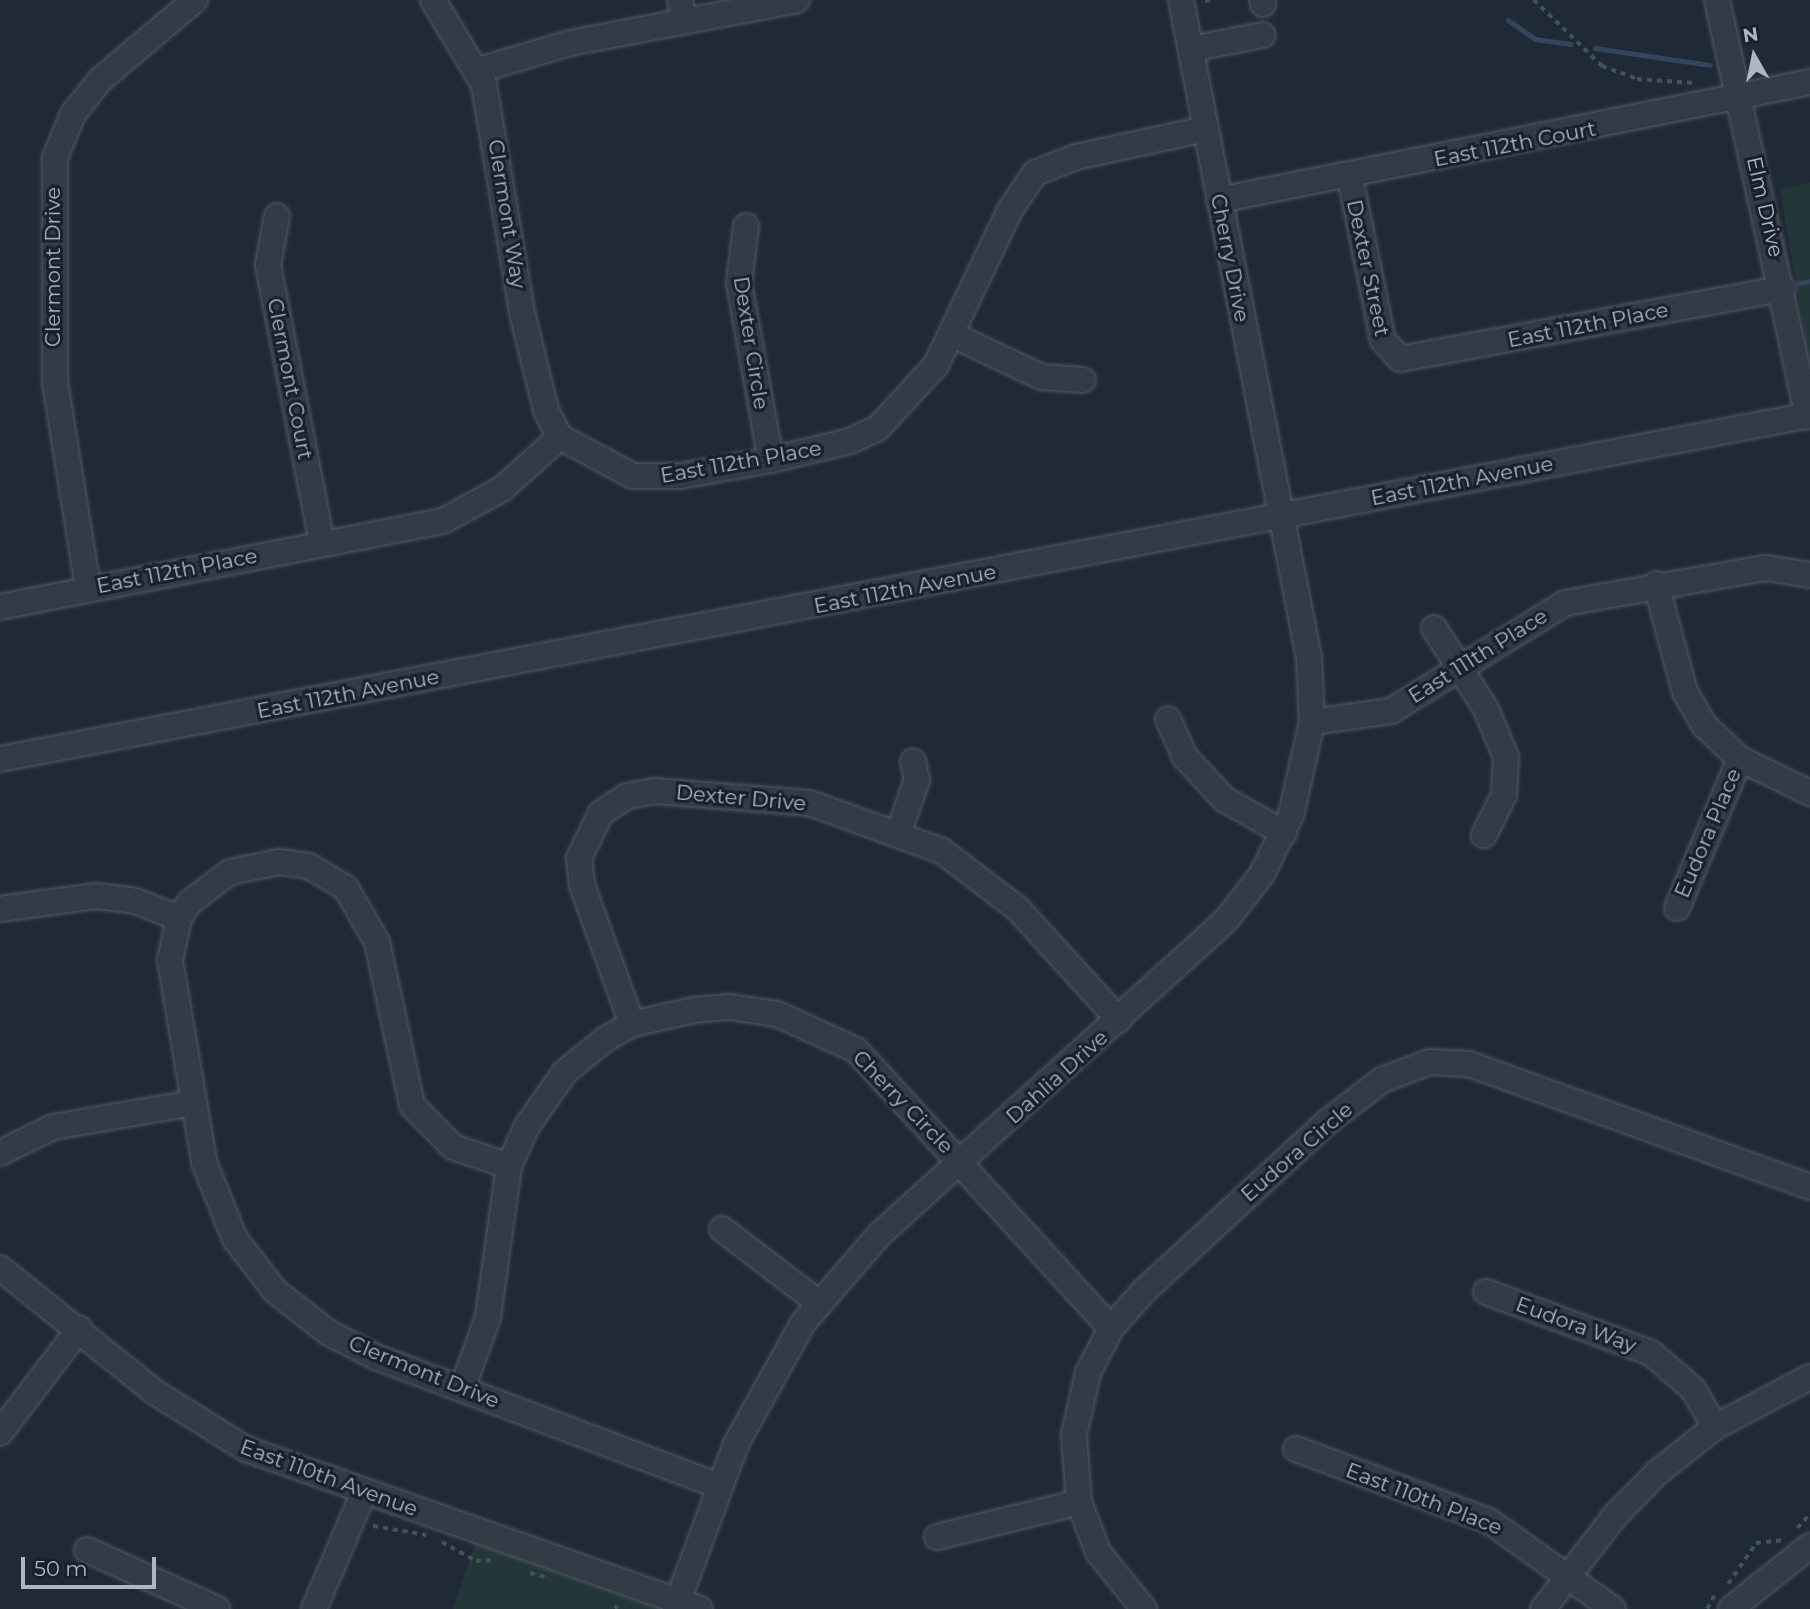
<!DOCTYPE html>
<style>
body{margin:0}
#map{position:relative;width:1810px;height:1609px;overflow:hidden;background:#202936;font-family:Montserrat,sans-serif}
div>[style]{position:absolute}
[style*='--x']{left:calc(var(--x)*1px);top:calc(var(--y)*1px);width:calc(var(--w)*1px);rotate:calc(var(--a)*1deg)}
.green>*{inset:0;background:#233739}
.stream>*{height:5px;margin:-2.5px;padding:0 2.5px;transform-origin:2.5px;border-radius:2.5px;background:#34455e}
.path>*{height:3.5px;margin-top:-1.75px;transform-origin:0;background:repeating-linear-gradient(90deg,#415457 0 5px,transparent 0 10px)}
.roads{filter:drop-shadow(0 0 2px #515965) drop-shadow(0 0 2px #515965)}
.minor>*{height:24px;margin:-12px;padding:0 12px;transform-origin:12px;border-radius:12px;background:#333b47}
span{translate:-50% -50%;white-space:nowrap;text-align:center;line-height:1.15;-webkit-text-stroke:6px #19202b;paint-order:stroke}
.street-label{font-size:21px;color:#aeb6c4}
.north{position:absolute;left:1719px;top:21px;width:70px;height:70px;-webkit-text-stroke:5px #19202b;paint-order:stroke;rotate:351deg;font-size:19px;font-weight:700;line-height:28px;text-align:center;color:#aeb6c4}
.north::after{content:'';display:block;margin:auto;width:24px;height:32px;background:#aeb6c4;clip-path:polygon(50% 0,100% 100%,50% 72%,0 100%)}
.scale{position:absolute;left:21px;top:1557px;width:135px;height:32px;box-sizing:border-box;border:4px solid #aeb6c4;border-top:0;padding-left:9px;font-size:21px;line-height:24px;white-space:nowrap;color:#aeb6c4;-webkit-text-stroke:5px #19202b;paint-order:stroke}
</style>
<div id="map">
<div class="green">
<div style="clip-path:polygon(1810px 183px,1810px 364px,1780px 189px)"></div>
<div style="clip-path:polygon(476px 1541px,662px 1609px,453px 1609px)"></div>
</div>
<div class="stream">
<div style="--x:1508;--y:20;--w:33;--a:35"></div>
<div style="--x:1535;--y:39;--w:36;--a:8"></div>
<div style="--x:1595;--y:48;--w:116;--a:8.4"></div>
<div style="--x:1798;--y:283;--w:12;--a:-9"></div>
</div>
<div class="path">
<div style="--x:1534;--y:0;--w:95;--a:44.1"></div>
<div style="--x:1602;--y:66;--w:37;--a:20"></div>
<div style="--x:1637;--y:79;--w:57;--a:4"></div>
<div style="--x:1205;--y:1;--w:6;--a:-9"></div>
<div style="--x:373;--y:1526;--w:54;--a:9.6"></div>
<div style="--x:1797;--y:1528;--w:19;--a:-47"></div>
<div style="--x:442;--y:1542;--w:39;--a:29"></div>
<div style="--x:476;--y:1561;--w:19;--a:-3"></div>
<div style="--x:530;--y:1573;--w:20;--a:15"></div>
<div style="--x:1728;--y:1584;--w:50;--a:-55.7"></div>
<div style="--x:1756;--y:1543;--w:29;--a:-6"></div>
<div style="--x:615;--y:1609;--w:4;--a:-63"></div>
<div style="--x:1707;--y:1609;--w:15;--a:-62"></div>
</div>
<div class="roads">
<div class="minor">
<div style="--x:433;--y:0;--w:99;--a:59"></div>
<div style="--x:484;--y:85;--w:235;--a:80.5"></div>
<div style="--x:523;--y:317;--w:96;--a:76.1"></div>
<div style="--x:546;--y:410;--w:30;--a:63"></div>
<div style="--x:560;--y:437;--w:83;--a:28.1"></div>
<div style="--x:633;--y:476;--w:47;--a:0"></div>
<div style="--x:680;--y:476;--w:92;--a:-10"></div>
<div style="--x:771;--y:460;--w:81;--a:-13.5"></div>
<div style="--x:850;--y:441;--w:31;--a:-25"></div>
<div style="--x:878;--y:428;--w:86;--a:-47.4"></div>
<div style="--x:936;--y:365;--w:172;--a:-64.5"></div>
<div style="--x:1010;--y:210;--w:45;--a:-56"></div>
<div style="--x:1035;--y:173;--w:44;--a:-21.3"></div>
<div style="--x:1076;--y:157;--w:132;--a:-12.2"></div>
<div style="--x:680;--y:0;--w:21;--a:79"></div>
<div style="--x:1262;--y:0;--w:4;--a:76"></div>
<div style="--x:1717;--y:0;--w:426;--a:77.7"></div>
<div style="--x:1191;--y:49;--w:73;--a:-11"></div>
<div style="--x:479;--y:70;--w:95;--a:-16.5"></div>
<div style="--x:570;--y:43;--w:231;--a:-10.7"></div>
<div style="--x:1350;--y:177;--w:166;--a:78.6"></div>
<div style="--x:1383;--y:340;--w:25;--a:48"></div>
<div style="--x:1400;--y:359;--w:389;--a:-10.4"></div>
<div style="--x:1219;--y:200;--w:603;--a:-11.29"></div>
<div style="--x:277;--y:216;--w:50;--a:100.4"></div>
<div style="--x:268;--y:265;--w:283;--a:79"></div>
<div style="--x:746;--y:226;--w:57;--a:97"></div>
<div style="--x:739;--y:283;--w:180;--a:79.8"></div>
<div style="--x:953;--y:335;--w:98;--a:25.5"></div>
<div style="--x:1041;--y:377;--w:42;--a:4.1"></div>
<div style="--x:1656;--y:584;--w:112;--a:75"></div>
<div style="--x:1685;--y:692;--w:39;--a:60"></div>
<div style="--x:1705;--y:726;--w:48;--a:43.3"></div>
<div style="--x:1740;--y:759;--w:78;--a:25.9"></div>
<div style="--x:88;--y:588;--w:209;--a:-99.1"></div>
<div style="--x:55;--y:382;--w:224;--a:-90"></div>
<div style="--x:55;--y:158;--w:48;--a:-67.8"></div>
<div style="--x:73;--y:114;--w:43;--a:-51.5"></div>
<div style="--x:100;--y:80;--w:124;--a:-40.1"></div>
<div style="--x:0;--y:607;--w:451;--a:-11"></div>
<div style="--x:443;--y:521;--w:67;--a:-28.5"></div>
<div style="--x:502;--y:489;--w:78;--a:-41.9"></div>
<div style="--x:1434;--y:628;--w:96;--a:57.3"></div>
<div style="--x:1486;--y:709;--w:52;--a:67.4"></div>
<div style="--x:1506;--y:757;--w:38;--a:93"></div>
<div style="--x:1504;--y:795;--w:45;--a:116.6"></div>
<div style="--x:1168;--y:719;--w:42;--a:65.9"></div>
<div style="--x:1185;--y:757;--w:57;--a:47.1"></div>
<div style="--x:1224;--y:799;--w:69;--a:29.5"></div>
<div style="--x:1312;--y:722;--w:80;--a:-7.9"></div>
<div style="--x:1391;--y:711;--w:205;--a:-31.8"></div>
<div style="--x:1565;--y:603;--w:204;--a:-9.9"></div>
<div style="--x:1766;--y:568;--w:45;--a:9"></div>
<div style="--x:0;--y:759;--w:1842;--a:-10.76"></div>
<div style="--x:899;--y:831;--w:54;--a:-70.6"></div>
<div style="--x:917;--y:780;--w:19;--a:-102"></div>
<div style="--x:1677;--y:908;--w:162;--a:-67.1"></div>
<div style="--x:0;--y:909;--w:97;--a:-7.7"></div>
<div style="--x:96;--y:896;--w:39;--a:7"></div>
<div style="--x:135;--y:901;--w:47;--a:21.1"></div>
<div style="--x:632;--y:1024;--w:148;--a:-109.8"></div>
<div style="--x:582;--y:885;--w:27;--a:-96"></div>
<div style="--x:579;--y:858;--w:50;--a:-63.9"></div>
<div style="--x:601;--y:813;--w:31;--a:-33"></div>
<div style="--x:627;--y:796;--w:27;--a:-10"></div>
<div style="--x:654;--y:791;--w:156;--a:4.4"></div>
<div style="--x:810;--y:803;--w:140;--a:20"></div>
<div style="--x:942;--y:851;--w:96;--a:37.3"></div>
<div style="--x:1018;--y:909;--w:150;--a:47.7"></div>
<div style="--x:0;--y:1153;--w:59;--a:-26.1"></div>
<div style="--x:53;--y:1127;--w:143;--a:-9.7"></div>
<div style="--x:509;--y:1166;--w:59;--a:-161.3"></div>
<div style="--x:453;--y:1147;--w:59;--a:-134.3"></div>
<div style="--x:412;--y:1105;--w:167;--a:-102.1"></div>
<div style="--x:377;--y:942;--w:62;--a:-119.9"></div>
<div style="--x:346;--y:888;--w:43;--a:-149.3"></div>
<div style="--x:309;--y:866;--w:30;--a:-172"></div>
<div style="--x:279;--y:862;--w:50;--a:168.5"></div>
<div style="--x:230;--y:872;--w:50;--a:143.1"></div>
<div style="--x:190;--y:902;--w:19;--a:125"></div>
<div style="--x:179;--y:918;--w:43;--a:102.1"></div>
<div style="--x:170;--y:960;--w:205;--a:80.4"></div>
<div style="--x:204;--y:1162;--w:83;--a:68.1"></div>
<div style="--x:235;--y:1239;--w:66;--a:52.4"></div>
<div style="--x:275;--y:1291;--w:68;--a:37.9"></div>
<div style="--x:329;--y:1333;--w:53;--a:27.1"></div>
<div style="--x:376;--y:1357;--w:367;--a:20.6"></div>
<div style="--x:722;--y:1229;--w:123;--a:37.4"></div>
<div style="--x:0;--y:1268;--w:200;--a:38.7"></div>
<div style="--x:156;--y:1393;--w:106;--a:31.9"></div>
<div style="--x:246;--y:1449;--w:481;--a:19.4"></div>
<div style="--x:1486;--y:1292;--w:176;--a:20.3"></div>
<div style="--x:1651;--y:1353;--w:55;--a:40.6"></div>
<div style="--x:1693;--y:1389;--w:44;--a:59.9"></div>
<div style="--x:462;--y:1389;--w:77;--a:-70.1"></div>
<div style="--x:488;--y:1317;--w:152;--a:-82.1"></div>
<div style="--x:509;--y:1166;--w:44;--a:-65.8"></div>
<div style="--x:527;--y:1126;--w:66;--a:-54.9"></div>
<div style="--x:565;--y:1072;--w:54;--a:-39"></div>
<div style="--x:607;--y:1038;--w:29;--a:-29"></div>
<div style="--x:632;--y:1024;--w:64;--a:-12.7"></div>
<div style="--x:694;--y:1010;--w:36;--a:-5"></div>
<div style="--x:730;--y:1007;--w:48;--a:8.5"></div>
<div style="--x:777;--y:1014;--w:87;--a:24.5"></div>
<div style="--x:856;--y:1050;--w:377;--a:47.5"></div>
<div style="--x:0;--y:1433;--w:131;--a:-52.8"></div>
<div style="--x:1296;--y:1449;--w:206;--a:20.5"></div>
<div style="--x:1489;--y:1521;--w:152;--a:35.4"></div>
<div style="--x:937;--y:1537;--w:146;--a:-13.8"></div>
<div style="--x:87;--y:1550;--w:143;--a:24.4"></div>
<div style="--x:314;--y:1609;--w:127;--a:-66.9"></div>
<div style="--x:675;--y:1609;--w:176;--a:-69.7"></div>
<div style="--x:736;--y:1444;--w:138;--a:-61"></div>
<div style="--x:803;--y:1323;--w:116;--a:-49.2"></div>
<div style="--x:879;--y:1235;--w:470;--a:-42.2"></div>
<div style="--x:1227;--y:919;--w:57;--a:-52.1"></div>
<div style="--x:1262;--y:874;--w:66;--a:-63.8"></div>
<div style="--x:1291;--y:815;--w:95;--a:-77.3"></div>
<div style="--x:1312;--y:722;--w:64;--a:-92.7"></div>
<div style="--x:1309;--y:658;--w:670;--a:-101.01"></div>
<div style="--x:1144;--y:1609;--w:73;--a:-128.9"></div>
<div style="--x:1098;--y:1552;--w:53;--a:-110.8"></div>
<div style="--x:1079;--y:1502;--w:67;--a:-94.3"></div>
<div style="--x:1074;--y:1435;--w:64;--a:-77.3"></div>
<div style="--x:1088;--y:1373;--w:51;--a:-62.9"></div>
<div style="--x:1111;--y:1328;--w:50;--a:-48.3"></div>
<div style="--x:1144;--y:1291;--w:248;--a:-42.7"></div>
<div style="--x:1326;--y:1123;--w:71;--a:-37.5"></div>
<div style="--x:1382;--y:1080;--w:51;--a:-20.6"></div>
<div style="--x:1430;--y:1062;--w:39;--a:3"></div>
<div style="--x:1469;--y:1064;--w:363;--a:19.8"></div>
<div style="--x:1543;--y:1609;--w:118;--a:-52.3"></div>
<div style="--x:1615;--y:1516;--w:62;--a:-45.7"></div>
<div style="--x:1658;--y:1472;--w:73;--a:-38.3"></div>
<div style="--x:1715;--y:1427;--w:107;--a:-27.8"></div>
<div style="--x:1731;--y:1609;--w:101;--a:-38.6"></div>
</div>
</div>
<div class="street-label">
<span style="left:1515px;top:144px;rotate:-11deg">East 112th Court</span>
<span style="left:1765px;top:207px;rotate:77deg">Elm Drive</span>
<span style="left:507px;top:214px;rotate:81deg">Clermont Way</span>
<span style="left:1230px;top:258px;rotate:79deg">Cherry Drive</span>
<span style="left:53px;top:267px;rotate:-90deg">Clermont Drive</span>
<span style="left:1368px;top:268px;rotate:78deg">Dexter Street</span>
<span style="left:1588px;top:325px;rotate:-11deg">East 112th Place</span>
<span style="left:751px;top:343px;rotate:81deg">Dexter Circle</span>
<span style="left:290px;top:379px;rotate:79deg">Clermont Court</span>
<span style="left:741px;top:462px;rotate:-10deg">East 112th Place</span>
<span style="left:1462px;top:481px;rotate:-11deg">East 112th Avenue</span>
<span style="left:177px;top:571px;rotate:-11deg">East 112th Place</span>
<span style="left:905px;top:589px;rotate:-11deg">East 112th Avenue</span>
<span style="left:1478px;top:656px;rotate:-32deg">East 111th Place</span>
<span style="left:348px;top:694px;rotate:-11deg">East 112th Avenue</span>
<span style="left:741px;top:798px;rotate:5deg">Dexter Drive</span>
<span style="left:1708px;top:833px;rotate:-67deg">Eudora Place</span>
<span style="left:1057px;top:1077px;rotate:-42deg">Dahlia Drive</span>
<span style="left:903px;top:1102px;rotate:46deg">Cherry Circle</span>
<span style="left:1297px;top:1152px;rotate:-41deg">Eudora Circle</span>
<span style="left:1576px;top:1325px;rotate:20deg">Eudora Way</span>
<span style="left:424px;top:1372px;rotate:22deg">Clermont Drive</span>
<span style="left:329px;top:1478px;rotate:20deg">East 110th Avenue</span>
<span style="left:1424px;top:1499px;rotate:21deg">East 110th Place</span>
</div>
<div class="north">N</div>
<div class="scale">50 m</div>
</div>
